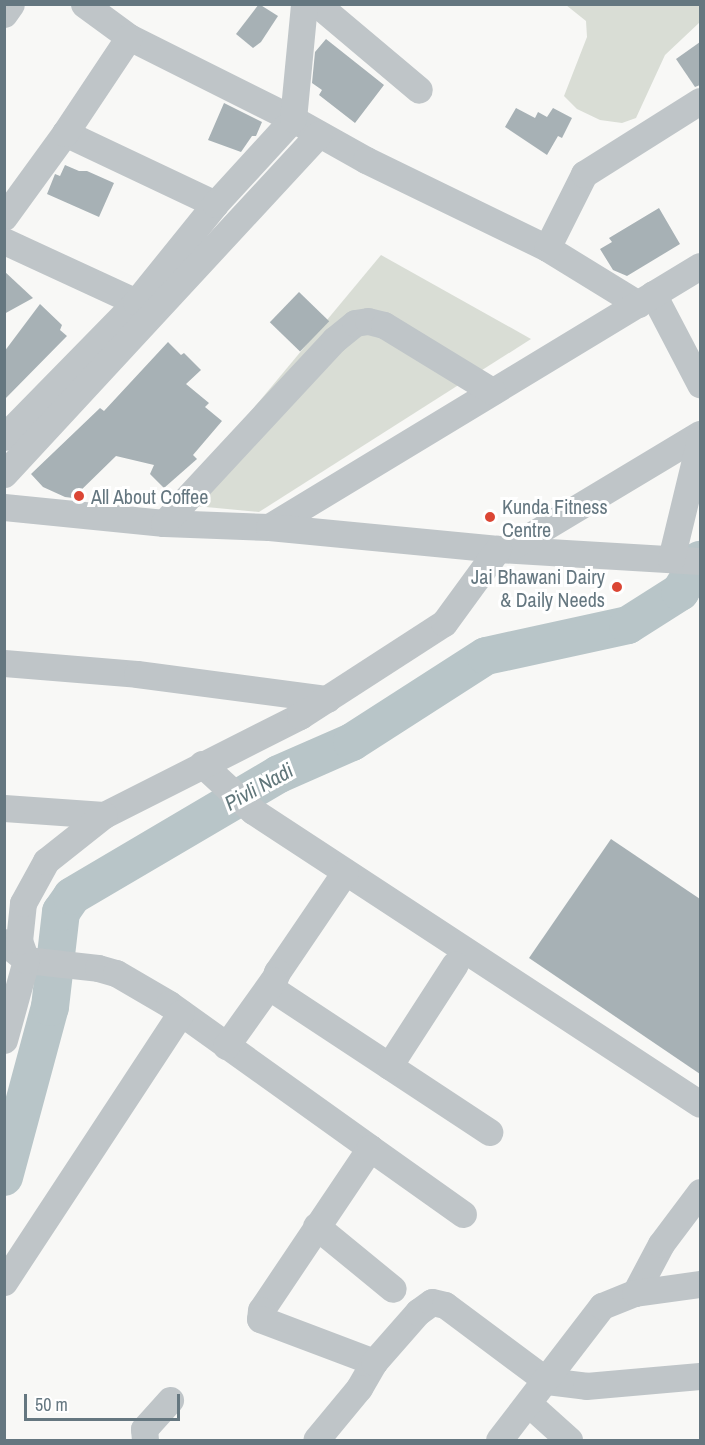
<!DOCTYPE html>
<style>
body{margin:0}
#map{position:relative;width:705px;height:1445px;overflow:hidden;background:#f8f8f6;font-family:"Archivo Narrow",sans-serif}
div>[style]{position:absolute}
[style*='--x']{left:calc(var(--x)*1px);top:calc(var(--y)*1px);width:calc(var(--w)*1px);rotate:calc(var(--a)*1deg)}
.green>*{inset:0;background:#d9ddd5}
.river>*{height:38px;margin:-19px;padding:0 19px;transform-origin:19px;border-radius:19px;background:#b8c5c8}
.building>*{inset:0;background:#a7b1b5;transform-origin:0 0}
.minor>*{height:27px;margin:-13.5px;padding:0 13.5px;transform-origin:13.5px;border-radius:13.5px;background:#bfc5c8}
.dots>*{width:16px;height:16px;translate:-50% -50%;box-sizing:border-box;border:3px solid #fff;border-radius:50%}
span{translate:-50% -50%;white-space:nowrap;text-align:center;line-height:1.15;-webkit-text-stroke:6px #fff;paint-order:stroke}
.poi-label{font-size:20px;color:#657780}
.left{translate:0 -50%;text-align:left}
.right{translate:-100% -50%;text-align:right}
.water-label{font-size:21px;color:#60767a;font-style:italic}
.frame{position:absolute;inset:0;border:6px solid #657780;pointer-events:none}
.scale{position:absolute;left:24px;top:1394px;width:156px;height:27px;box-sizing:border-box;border:3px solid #657780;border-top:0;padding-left:8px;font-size:18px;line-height:21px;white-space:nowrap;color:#657780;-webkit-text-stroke:4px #fff;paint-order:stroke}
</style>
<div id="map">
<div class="green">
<div style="clip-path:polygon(566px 5px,700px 5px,700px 22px,665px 55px,636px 118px,622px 123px,600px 120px,577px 109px,564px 96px,587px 37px,586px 21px)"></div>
<div style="clip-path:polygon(381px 255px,531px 339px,259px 512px,174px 504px)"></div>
</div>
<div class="river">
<div style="--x:4;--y:1177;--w:176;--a:-74.9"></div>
<div style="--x:50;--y:1007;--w:96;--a:-83.4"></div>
<div style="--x:61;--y:912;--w:19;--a:-55"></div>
<div style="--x:72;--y:896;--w:240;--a:-30.5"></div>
<div style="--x:279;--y:774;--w:80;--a:-23.7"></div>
<div style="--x:352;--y:742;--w:159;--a:-32.7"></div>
<div style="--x:486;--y:656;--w:145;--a:-12.3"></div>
<div style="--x:628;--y:625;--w:62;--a:-32.4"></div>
<div style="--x:680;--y:592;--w:38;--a:-58"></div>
</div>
<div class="building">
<div style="clip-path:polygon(259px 4px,278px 16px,261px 42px,253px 48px,236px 34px)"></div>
<div style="clip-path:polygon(326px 39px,384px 85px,355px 123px,319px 95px,322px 90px,312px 83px,315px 52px)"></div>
<div style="clip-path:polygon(700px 42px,700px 85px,695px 87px,676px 59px)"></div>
<div style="clip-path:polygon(224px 103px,262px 122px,256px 136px,252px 136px,241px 152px,208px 140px)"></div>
<div style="clip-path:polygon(516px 108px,535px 118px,538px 112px,547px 117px,553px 108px,572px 118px,562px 138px,558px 136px,547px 155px,505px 127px)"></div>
<div style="clip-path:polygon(65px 165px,79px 171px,87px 171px,114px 183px,99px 217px,47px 194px,55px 174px,60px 176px)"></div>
<div style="clip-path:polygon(659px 208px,680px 244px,627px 276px,613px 270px,600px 249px,612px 242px,609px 238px)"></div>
<div style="clip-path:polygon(4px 271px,33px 298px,4px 314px)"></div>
<div style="left:299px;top:292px;width:42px;height:42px;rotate:44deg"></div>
<div style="clip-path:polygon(40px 304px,62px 325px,60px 330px,67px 336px,4px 400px,4px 352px)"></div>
<div style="clip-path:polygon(168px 342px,181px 355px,184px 353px,201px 370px,186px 384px,209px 403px,205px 407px,222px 421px,193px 455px,197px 459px,164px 488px,150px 474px,154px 465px,116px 456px,73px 498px,65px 497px,43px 487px,31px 474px,100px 408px,104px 411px)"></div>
<div style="clip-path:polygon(611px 839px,700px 899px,700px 1074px,529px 958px)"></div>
</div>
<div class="minor">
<div style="--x:84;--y:4;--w:56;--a:36.3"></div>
<div style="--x:129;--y:37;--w:183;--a:26.6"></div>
<div style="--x:293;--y:119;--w:84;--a:29.3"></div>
<div style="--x:366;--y:160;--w:201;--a:25.9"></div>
<div style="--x:547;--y:248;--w:107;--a:31.6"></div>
<div style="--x:317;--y:4;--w:133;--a:40.1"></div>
<div style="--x:4;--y:14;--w:12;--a:-55"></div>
<div style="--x:65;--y:133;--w:166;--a:25.3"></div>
<div style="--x:4;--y:217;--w:104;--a:-54"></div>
<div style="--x:65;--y:133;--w:115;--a:-56.3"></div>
<div style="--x:4;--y:241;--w:145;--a:24.8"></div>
<div style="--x:547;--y:248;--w:83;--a:-63.4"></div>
<div style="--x:584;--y:174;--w:137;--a:-32.2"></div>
<div style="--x:653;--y:294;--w:102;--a:62.4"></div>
<div style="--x:4;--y:437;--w:189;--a:-45.6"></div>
<div style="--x:136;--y:302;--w:126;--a:-51.1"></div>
<div style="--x:215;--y:204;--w:115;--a:-47.5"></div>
<div style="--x:293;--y:119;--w:116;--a:-84.5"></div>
<div style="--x:4;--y:474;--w:463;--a:-47.2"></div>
<div style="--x:4;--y:507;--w:161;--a:5.7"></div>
<div style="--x:164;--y:523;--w:105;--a:2.2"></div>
<div style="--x:269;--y:527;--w:504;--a:-31.2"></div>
<div style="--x:164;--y:523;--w:250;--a:-47.1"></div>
<div style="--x:334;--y:340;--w:27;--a:-39"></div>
<div style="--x:355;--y:323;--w:13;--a:-9"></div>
<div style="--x:368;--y:321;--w:16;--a:14"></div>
<div style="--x:384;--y:325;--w:127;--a:31.4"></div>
<div style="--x:269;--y:527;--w:230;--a:5.5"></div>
<div style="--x:498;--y:549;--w:202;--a:3.4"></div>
<div style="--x:510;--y:548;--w:222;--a:-31"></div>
<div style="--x:671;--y:559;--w:123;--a:-76.4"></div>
<div style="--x:4;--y:663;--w:133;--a:4.7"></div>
<div style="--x:137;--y:674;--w:192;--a:7.5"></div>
<div style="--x:202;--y:764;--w:69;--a:42.7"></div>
<div style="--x:253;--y:811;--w:534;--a:33.24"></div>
<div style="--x:4;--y:808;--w:100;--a:4"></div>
<div style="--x:104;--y:815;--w:220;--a:-26.8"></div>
<div style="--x:300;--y:716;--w:171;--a:-32.9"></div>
<div style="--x:444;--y:623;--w:92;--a:-53.9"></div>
<div style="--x:345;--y:872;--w:121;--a:124.2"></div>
<div style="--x:277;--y:972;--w:14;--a:111"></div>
<div style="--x:272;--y:985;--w:5;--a:68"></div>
<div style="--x:274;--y:990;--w:258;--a:33.4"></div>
<div style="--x:4;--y:942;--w:28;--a:39"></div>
<div style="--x:26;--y:960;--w:72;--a:6.3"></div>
<div style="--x:98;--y:968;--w:19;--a:16"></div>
<div style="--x:116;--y:973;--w:61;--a:30.3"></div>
<div style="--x:169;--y:1004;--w:247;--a:35.6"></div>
<div style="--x:370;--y:1148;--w:195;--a:123.9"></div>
<div style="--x:261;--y:1310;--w:9;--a:96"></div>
<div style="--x:260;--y:1319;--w:122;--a:20.7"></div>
<div style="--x:374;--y:1362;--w:30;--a:120"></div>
<div style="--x:359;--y:1388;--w:67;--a:129.6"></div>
<div style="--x:4;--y:1040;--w:83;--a:-74.6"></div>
<div style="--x:26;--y:960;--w:20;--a:-110"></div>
<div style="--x:19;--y:941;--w:38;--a:-84"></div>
<div style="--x:23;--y:903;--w:48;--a:-61.3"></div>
<div style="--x:46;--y:861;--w:74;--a:-38.4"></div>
<div style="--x:226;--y:1046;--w:81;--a:-54.5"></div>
<div style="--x:389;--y:1066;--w:121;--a:-57.1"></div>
<div style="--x:370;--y:1148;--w:114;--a:35.4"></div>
<div style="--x:316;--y:1226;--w:99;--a:39.3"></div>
<div style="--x:4;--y:1282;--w:322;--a:-56.7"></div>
<div style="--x:635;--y:1293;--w:55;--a:-62"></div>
<div style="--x:661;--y:1244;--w:65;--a:-53.1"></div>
<div style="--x:374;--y:1362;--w:67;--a:-48.7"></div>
<div style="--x:418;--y:1312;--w:17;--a:-36"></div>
<div style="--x:432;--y:1302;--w:13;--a:13"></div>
<div style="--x:445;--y:1305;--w:127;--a:36.7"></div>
<div style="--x:547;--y:1381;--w:39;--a:7"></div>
<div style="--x:586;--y:1386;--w:114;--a:-5"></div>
<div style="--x:529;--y:1404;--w:54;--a:42"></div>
<div style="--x:145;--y:1440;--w:11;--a:-95"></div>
<div style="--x:144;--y:1429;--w:39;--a:-48"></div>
<div style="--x:499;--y:1440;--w:169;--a:-52.5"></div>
<div style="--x:602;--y:1306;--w:35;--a:-22"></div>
<div style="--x:635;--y:1293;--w:66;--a:-7.9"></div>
</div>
<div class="dots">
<div style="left:79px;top:496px;background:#db4634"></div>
<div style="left:490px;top:517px;background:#db4634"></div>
<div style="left:617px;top:587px;background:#db4634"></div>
</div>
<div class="poi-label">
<span class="left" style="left:91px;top:496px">All About Coffee</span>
<span class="left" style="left:502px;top:518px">Kunda Fitness<br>Centre</span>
<span class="right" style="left:605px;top:588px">Jai Bhawani Dairy<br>&amp; Daily Needs</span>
</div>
<div class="water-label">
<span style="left:259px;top:787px;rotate:-29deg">Pivli Nadi</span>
</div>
<div class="frame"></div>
<div class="scale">50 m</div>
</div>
